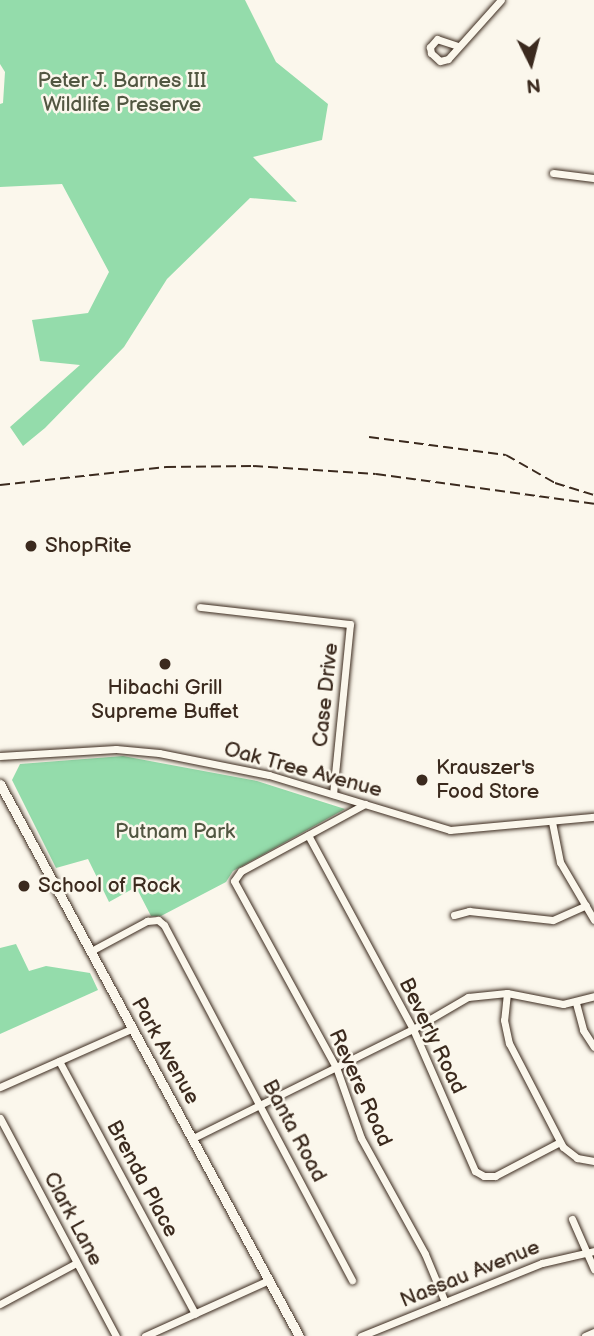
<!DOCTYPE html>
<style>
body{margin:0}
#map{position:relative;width:594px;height:1336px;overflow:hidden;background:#fbf7ec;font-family:"Balsamiq Sans",sans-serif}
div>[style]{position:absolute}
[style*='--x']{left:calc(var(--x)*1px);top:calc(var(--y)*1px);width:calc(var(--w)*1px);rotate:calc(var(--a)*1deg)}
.green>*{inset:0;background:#94dcab}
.roads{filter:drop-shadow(0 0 2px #3b2a1e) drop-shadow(0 0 2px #3b2a1e)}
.minor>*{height:7px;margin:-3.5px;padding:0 3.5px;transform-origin:3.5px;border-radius:3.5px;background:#fbf7ec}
.major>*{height:9px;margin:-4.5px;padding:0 4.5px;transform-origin:4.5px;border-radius:4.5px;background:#fbf7ec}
.rail>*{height:2px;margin-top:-1px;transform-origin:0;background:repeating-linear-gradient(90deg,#3b2a1e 0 10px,transparent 0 15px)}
.dots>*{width:19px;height:19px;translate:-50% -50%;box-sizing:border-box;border:4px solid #fbf7ec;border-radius:50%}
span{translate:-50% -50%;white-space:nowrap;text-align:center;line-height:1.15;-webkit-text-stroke:5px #fbf7ec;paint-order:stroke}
.park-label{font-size:21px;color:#515641}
.poi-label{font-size:21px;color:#3b2a1e}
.left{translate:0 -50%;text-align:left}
.street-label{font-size:21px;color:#3b2a1e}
.north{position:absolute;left:496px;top:28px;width:70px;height:70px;-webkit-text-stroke:5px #fbf7ec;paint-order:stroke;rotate:174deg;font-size:19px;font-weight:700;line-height:28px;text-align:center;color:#3b2a1e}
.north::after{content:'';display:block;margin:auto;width:24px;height:32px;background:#3b2a1e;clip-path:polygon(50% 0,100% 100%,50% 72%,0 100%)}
</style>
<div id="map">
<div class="green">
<div style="clip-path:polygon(0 0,245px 0,276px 62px,328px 104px,322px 140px,253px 157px,297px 202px,250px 198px,167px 279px,124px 347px,45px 428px,23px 446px,10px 427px,80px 365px,40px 361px,32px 320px,88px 313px,109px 272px,62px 184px,0 187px,0 104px,3px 103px,5px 72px,0 64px)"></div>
<div style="clip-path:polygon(123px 756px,257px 781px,345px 809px,233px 871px,226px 882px,161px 916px,151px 916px,136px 887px,109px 902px,88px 859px,56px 868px,12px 780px,20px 764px)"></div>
<div style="clip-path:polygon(16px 944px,29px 971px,46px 966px,90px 973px,98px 990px,0 1034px,0 948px)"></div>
</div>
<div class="roads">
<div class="minor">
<div style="--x:458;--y:46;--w:22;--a:-162"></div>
<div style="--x:437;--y:39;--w:11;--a:131"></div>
<div style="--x:430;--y:47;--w:6;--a:81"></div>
<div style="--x:431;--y:53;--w:12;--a:42"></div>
<div style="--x:440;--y:61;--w:8;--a:-14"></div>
<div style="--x:448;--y:59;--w:79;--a:-48.1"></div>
<div style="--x:553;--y:173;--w:41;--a:7"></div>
<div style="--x:200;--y:607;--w:151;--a:6.5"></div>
<div style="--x:350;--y:624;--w:171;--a:95.7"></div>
<div style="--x:0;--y:756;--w:116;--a:-3.5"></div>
<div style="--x:116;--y:749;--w:43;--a:5.3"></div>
<div style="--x:159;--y:753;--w:112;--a:11.3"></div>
<div style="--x:269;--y:775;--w:189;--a:16.9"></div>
<div style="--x:450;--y:830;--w:145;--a:-5.2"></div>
<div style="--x:365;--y:804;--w:141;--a:151.6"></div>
<div style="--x:241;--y:871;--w:12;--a:125"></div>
<div style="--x:234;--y:881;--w:212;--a:61.3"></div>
<div style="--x:336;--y:1067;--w:75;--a:70.6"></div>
<div style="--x:361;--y:1138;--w:132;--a:61.1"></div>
<div style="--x:425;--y:1254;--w:52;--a:67.4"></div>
<div style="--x:552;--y:822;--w:41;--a:78.7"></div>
<div style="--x:560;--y:862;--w:67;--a:59.6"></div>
<div style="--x:308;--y:835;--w:221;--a:61.6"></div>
<div style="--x:413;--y:1029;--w:155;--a:66.4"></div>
<div style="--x:475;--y:1171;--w:10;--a:29"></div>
<div style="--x:484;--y:1176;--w:11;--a:0"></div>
<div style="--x:495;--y:1176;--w:73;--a:-27.6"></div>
<div style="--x:454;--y:915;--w:16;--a:-15"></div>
<div style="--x:469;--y:911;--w:84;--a:6.1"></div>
<div style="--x:553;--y:920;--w:36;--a:-24"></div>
<div style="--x:91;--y:951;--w:64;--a:-28.2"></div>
<div style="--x:147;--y:921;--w:11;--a:-5"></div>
<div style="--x:158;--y:920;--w:8;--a:40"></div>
<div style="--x:164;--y:925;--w:402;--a:62.1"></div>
<div style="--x:507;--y:993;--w:27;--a:96"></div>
<div style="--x:504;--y:1020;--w:24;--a:78"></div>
<div style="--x:509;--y:1043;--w:117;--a:62.6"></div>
<div style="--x:563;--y:1147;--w:18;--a:38"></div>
<div style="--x:577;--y:1158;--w:17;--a:10"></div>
<div style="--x:576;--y:1003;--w:28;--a:75"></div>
<div style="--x:583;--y:1030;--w:20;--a:57"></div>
<div style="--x:59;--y:1061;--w:287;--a:61.7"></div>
<div style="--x:0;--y:1087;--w:145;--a:-23.9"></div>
<div style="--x:0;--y:1118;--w:247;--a:62"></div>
<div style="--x:193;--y:1138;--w:246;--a:-26.4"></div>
<div style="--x:413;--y:1029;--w:64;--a:-30.2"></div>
<div style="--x:468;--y:997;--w:39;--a:-6"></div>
<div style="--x:507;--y:993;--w:57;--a:11.1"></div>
<div style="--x:563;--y:1004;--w:32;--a:-14"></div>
<div style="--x:572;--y:1219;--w:55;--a:66.3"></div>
<div style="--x:0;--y:1304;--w:86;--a:-28.3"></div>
<div style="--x:145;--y:1336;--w:136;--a:-24.3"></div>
<div style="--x:361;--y:1336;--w:195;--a:-22"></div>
<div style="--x:542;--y:1263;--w:53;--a:-13"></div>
<div style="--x:585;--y:1336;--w:10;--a:-24"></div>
</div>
<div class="major">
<div style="--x:0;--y:784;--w:628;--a:61.56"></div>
</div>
</div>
<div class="rail">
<div style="--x:369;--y:437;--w:138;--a:7.5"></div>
<div style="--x:506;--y:455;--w:56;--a:29.7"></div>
<div style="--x:555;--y:483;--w:41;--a:17.1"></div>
<div style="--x:0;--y:485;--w:167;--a:-6.2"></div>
<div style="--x:166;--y:467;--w:87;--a:-0.7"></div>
<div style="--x:253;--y:466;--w:123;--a:3.7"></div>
<div style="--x:376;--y:474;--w:220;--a:7.8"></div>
</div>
<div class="dots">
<div style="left:31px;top:546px;background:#3b2a1e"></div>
<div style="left:165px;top:664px;background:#3b2a1e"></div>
<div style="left:422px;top:780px;background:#3b2a1e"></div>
<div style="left:24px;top:886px;background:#3b2a1e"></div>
</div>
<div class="park-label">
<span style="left:122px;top:93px">Peter J. Barnes III<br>Wildlife Preserve</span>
<span style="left:175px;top:832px">Putnam Park</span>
</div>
<div class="poi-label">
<span class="left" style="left:45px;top:546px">ShopRite</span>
<span style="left:165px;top:700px">Hibachi Grill<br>Supreme Buffet</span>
<span class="left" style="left:436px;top:780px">Krauszer's<br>Food Store</span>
<span class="left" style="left:38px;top:886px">School of Rock</span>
</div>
<div class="street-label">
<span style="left:326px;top:695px;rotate:-84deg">Case Drive</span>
<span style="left:303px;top:770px;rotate:15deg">Oak Tree Avenue</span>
<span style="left:432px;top:1036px;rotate:64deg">Beverly Road</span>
<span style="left:165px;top:1051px;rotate:61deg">Park Avenue</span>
<span style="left:360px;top:1088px;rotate:66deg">Revere Road</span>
<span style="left:294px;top:1131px;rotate:62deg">Banta Road</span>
<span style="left:142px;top:1179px;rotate:62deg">Brenda Place</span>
<span style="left:73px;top:1219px;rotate:62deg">Clark Lane</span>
<span style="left:470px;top:1274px;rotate:-22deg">Nassau Avenue</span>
</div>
<div class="north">N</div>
</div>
